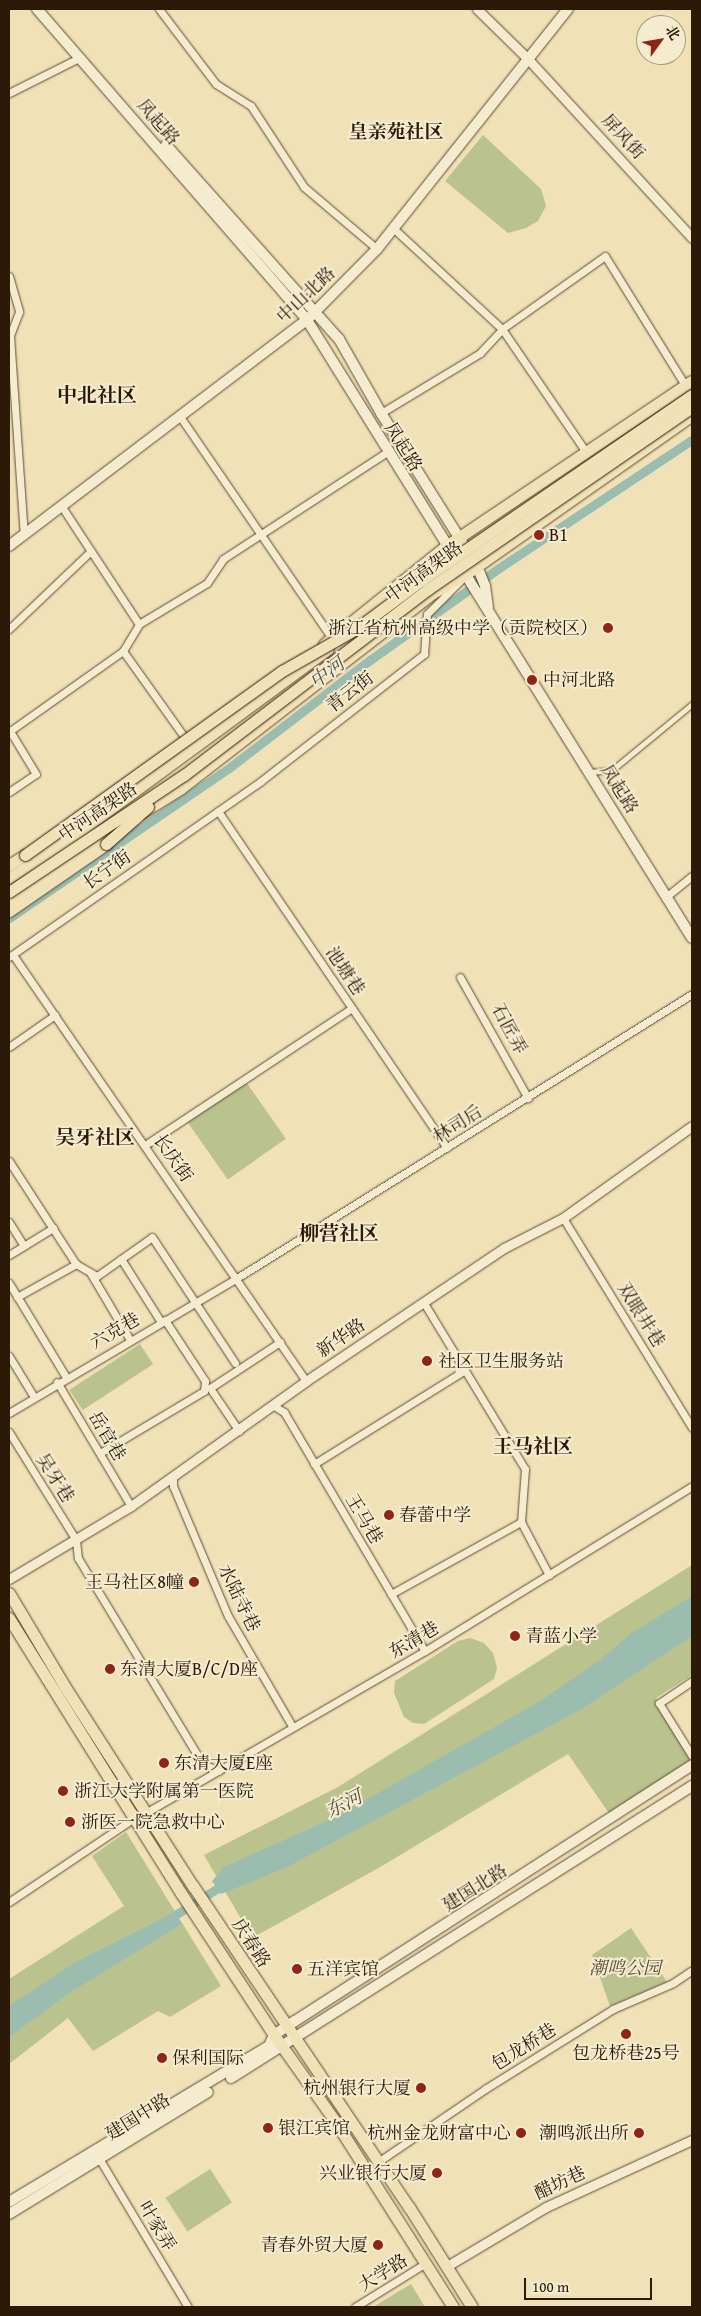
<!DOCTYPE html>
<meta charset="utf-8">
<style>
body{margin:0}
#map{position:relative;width:701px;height:2316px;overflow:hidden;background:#f0e1b7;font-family:"Gentium Book Plus","Noto Serif SC",serif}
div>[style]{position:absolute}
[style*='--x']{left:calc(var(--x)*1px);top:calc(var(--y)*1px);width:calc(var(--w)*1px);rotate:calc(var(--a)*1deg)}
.green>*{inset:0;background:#bac28e;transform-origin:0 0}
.water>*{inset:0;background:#9abdb0}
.canal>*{height:9px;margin:-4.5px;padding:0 4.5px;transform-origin:4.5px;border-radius:4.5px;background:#9abdb0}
.roads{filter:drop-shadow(0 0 1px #5e4b33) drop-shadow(0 0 1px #5e4b33)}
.pedestrian>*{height:5px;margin:-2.5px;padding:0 2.5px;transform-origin:2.5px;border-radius:2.5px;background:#f5ecd0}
.minor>*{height:7px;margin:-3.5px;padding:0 3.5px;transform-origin:3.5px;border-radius:3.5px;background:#f5ecd0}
.tertiary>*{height:9px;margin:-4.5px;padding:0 4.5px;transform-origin:4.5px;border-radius:4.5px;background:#f5ecd0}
.secondary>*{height:10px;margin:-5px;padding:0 5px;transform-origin:5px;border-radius:5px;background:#f5ecd0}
.primary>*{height:11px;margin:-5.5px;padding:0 5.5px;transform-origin:5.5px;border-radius:5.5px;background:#f0e1b7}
.trunk>*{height:11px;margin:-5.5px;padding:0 5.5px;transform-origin:5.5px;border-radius:5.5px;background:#f0e1b7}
.bridges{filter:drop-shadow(0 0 1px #2d1907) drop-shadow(0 0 1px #2d1907)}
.trunk-bridge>*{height:11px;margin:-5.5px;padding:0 5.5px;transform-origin:5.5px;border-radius:5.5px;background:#f0e1b7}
.dots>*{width:14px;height:14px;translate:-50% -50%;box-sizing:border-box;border:2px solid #f5ecd0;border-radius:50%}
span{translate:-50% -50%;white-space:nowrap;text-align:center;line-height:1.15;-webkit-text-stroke:4px #f5ecd0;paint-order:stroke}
.street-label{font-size:18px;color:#2d1907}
.poi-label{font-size:18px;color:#2d1907}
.left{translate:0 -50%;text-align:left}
.right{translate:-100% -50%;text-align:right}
.park-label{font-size:18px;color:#574c30;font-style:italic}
.neighbourhood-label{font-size:19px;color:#2d1907;font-weight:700}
.water-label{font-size:19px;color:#535242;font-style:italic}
.quarter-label{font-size:20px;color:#2d1907;font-weight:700}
.frame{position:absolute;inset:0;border:10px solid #2d1907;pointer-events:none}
.north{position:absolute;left:636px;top:15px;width:50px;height:50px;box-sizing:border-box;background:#f5ecd0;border:1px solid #a59880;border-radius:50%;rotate:58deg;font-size:14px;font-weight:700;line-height:20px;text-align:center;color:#2d1907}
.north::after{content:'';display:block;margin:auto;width:18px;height:22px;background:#8f2418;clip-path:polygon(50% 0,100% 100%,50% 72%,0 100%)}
.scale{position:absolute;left:524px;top:2278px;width:128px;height:22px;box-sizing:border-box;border:2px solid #2d1907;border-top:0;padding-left:6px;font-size:15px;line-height:18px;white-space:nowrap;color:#2d1907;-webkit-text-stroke:4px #f5ecd0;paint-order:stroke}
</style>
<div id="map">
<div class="green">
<div style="clip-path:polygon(483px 135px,541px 189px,546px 206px,538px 221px,526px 228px,508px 233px,445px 181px)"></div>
<div style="left:244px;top:1079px;width:73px;height:71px;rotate:55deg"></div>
<div style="left:140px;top:1344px;width:24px;height:84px;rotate:57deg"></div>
<div style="clip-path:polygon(692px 1565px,692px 1675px,656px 1698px,692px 1756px,692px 1765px,613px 1819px,568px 1754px,382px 1866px,252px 1938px,204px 1855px,338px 1787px)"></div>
<div style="clip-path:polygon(470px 1638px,484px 1643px,493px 1653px,497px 1668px,494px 1679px,424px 1724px,413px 1723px,404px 1717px,394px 1693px,395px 1681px,458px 1641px)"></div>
<div style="clip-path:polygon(126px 1832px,221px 1986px,170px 2017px,158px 2011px,93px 2051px,68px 2018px,9px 2064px,9px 1979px,124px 1906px,92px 1856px)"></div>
<div style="clip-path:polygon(631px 1928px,667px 1982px,610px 2006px,592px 1955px)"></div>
<div style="left:210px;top:2169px;width:40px;height:53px;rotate:57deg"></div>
<div style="clip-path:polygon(411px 2284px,425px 2307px,373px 2307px)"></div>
</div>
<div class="water">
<div style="clip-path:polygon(692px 1596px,692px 1636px,580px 1710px,287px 1867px,221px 1894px,212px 1881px,224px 1867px,336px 1817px,542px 1700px,600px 1660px,630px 1634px)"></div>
<div style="clip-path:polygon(175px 1912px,182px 1924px,69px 1993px,9px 2037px,9px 2006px,77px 1961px)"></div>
</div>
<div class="canal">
<div style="--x:9;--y:918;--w:266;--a:-34.3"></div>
<div style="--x:229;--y:768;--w:178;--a:-37.5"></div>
<div style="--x:370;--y:660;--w:158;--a:-35.5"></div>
<div style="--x:499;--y:568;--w:232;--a:-33.6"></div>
<div style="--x:167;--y:1920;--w:70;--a:-32.1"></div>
</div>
<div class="roads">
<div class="pedestrian">
<div style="--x:590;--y:772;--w:22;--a:-5"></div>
<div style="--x:612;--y:770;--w:104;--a:-39.5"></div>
</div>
<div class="minor">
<div style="--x:159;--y:9;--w:94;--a:52.8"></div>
<div style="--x:216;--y:84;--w:41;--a:32.2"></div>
<div style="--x:251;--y:106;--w:97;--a:56.8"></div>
<div style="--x:304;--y:187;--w:96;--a:40.3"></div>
<div style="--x:9;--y:93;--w:80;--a:-26.6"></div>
<div style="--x:393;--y:228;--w:149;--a:42.8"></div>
<div style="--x:502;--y:329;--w:149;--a:55.7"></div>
<div style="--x:9;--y:276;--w:37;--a:74"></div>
<div style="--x:19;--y:312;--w:26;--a:111"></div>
<div style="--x:10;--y:336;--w:198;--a:86"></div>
<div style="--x:381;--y:413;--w:116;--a:-31.2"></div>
<div style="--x:480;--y:353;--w:33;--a:-47"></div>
<div style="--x:502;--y:329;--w:126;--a:-35.3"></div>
<div style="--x:605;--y:256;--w:152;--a:58.2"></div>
<div style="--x:181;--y:418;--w:265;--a:55.6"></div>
<div style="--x:62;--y:507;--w:140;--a:56.7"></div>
<div style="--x:9;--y:629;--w:113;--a:-43.6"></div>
<div style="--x:123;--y:651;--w:31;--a:-59"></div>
<div style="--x:139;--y:624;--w:79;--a:-31.1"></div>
<div style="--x:207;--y:583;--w:29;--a:-56"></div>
<div style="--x:223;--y:559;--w:196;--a:-33.1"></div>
<div style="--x:9;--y:792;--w:32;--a:-34"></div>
<div style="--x:36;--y:774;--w:50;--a:-121.2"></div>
<div style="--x:10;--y:731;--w:138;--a:-35.3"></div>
<div style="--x:123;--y:651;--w:112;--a:54.5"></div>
<div style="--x:218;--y:811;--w:407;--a:55.8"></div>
<div style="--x:667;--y:896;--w:32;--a:-39"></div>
<div style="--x:13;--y:955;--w:517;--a:55.48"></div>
<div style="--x:9;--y:957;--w:307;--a:-34.9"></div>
<div style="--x:261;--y:781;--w:207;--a:-37.9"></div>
<div style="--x:424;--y:654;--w:40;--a:-85.7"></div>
<div style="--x:427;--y:614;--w:49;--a:-45"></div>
<div style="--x:460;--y:977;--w:139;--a:60.7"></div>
<div style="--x:9;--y:1047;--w:56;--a:-34.8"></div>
<div style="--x:145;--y:1145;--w:248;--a:-33.5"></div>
<div style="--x:9;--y:1161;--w:123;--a:57"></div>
<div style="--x:563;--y:1218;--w:246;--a:58.4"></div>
<div style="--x:9;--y:1222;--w:28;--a:58"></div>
<div style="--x:9;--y:1255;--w:52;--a:-31.5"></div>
<div style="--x:121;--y:1259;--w:75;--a:57.6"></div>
<div style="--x:91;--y:1274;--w:77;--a:59.4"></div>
<div style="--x:9;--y:1283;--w:110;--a:58.8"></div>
<div style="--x:17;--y:1297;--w:68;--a:-29.2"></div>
<div style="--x:76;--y:1264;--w:24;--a:30"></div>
<div style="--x:97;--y:1276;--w:67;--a:-35.3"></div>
<div style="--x:152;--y:1237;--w:151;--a:56.6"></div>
<div style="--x:424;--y:1303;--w:194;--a:58.7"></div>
<div style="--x:525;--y:1469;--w:53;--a:94.3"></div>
<div style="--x:521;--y:1522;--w:60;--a:62.2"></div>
<div style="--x:9;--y:1356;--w:48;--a:58.6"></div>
<div style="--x:57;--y:1382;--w:144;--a:59.2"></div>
<div style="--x:274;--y:1406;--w:12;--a:31"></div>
<div style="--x:284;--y:1412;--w:277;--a:59.5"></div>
<div style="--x:9;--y:1413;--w:265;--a:-30.6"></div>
<div style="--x:237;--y:1278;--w:536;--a:-31.97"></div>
<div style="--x:239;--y:1431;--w:52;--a:-124"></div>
<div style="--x:210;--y:1388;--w:84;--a:-33.3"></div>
<div style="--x:9;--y:1432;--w:127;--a:58.2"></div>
<div style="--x:76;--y:1540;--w:18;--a:84"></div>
<div style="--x:78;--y:1558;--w:241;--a:58.8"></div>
<div style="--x:203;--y:1764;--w:17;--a:24"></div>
<div style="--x:100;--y:1453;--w:121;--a:-30.8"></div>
<div style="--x:204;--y:1391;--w:10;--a:-84"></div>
<div style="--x:205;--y:1381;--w:73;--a:-123.3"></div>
<div style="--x:314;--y:1464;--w:178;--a:-31.9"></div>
<div style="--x:173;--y:1477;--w:9;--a:90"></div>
<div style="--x:173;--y:1486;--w:141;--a:67.1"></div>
<div style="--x:228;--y:1616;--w:127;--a:59.8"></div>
<div style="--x:391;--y:1594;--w:149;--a:-29"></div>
<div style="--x:692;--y:1681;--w:40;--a:146"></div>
<div style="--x:659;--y:1703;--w:62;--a:58.1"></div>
<div style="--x:147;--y:1812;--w:321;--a:-30.1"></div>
<div style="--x:425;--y:1651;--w:314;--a:-31.7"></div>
<div style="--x:9;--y:1902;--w:151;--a:-33.9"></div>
<div style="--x:100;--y:2160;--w:171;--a:59.1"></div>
<div style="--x:378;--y:2162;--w:130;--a:-34.3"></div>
<div style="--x:485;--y:2089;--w:151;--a:-32"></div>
<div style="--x:613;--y:2009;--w:65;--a:-23.4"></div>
<div style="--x:673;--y:1983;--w:23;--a:-34"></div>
<div style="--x:355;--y:2307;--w:84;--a:-31.8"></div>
</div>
<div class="tertiary">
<div style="--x:477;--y:9;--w:73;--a:44.4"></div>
<div style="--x:529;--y:60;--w:241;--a:47.5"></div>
<div style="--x:9;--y:1579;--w:142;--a:-30.9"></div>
<div style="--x:131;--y:1506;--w:215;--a:-35.5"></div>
<div style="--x:306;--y:1381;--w:239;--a:-33.9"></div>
<div style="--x:504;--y:1248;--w:66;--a:-27"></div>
<div style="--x:563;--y:1218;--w:158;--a:-35.5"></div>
<div style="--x:447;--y:2266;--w:115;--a:-30.8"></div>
<div style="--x:546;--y:2207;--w:161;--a:-24.7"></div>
</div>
<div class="secondary">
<div style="--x:37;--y:9;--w:412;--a:49"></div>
<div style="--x:307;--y:320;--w:728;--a:58.08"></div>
<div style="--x:166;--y:145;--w:260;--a:48.3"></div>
<div style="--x:339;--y:339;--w:85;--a:60.4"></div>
<div style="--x:381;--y:413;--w:181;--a:57.9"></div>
<div style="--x:477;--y:566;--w:22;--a:68"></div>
<div style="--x:485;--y:586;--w:21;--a:82"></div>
<div style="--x:9;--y:546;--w:374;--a:-37.2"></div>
<div style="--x:307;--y:320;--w:100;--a:-45.4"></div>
<div style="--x:377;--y:249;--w:307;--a:-51.5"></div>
<div style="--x:231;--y:2078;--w:546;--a:-32.35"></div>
<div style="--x:9;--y:2202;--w:303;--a:-31"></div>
<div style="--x:269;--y:2046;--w:12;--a:-66"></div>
<div style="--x:274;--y:2035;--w:25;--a:-34"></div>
<div style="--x:295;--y:2021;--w:472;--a:-32.8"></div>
<div style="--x:9;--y:2214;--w:233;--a:-31.5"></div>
</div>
<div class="primary">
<div style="--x:324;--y:644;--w:156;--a:-38.8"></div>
<div style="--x:446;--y:546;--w:296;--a:-33.9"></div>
<div style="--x:141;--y:813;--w:46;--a:-31.6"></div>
<div style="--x:180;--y:789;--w:320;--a:-37.8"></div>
<div style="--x:433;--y:593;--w:38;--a:-30"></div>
<div style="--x:466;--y:574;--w:276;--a:-35.1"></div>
<div style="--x:31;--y:858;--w:144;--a:-35.7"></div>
<div style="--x:9;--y:902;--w:135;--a:-34.2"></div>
<div style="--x:9;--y:1593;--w:109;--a:59.2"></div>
<div style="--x:65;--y:1687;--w:237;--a:57.3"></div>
<div style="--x:193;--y:1886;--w:387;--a:56.1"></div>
<div style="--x:409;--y:2207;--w:118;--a:57.8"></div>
<div style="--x:9;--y:1618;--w:324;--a:58"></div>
<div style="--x:181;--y:1893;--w:170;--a:56.8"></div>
<div style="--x:274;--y:2035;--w:105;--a:54.7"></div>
<div style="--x:335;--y:2121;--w:220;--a:57.6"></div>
</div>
<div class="trunk">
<div style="--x:9;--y:865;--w:19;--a:-32"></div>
<div style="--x:9;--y:878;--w:62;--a:-32.4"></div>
<div style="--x:61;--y:845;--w:331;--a:-36.3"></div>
<div style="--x:9;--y:911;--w:118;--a:-34.6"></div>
</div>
</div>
<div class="bridges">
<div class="trunk-bridge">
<div style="--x:106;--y:844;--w:56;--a:-41.4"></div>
<div style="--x:25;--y:855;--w:316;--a:-35.6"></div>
<div style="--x:282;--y:671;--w:85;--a:-29.6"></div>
<div style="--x:356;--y:629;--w:84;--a:-36.7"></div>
<div style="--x:423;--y:579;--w:326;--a:-34.4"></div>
<div style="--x:9;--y:892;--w:211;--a:-33.8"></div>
<div style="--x:184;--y:775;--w:307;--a:-37.3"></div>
<div style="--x:428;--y:589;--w:321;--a:-34.6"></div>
</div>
</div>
<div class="dots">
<div style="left:539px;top:535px;background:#8f2418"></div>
<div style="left:608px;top:628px;background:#8f2418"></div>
<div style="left:532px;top:680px;background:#8f2418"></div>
<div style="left:427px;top:1361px;background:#8f2418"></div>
<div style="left:389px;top:1515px;background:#8f2418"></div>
<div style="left:194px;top:1582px;background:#8f2418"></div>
<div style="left:515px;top:1636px;background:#8f2418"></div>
<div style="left:110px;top:1669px;background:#8f2418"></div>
<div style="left:164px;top:1763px;background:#8f2418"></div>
<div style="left:63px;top:1791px;background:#8f2418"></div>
<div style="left:70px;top:1822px;background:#8f2418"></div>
<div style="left:297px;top:1969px;background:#8f2418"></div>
<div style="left:626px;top:2034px;background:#8f2418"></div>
<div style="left:162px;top:2058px;background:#8f2418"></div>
<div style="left:421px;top:2088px;background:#8f2418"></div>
<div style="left:268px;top:2128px;background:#8f2418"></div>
<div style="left:521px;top:2133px;background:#8f2418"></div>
<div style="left:639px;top:2133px;background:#8f2418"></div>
<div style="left:437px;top:2173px;background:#8f2418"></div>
<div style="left:378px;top:2245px;background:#8f2418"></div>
</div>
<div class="street-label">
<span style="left:158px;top:122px;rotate:49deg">凤起路</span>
<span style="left:623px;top:137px;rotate:47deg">屏风街</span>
<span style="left:306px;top:295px;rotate:-43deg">中山北路</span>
<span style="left:403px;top:447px;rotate:58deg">凤起路</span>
<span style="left:424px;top:572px;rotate:-36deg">中河高架路</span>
<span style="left:350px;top:692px;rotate:-38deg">青云街</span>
<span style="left:619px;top:789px;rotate:58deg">凤起路</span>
<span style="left:98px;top:812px;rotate:-34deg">中河高架路</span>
<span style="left:107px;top:870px;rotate:-35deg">长宁街</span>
<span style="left:345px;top:971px;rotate:56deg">池塘巷</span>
<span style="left:509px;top:1029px;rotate:62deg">石匠弄</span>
<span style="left:458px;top:1124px;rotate:-32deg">林司后</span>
<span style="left:173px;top:1158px;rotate:55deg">长庆街</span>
<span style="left:641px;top:1315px;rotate:58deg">双眼井巷</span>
<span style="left:115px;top:1331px;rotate:-30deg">六克巷</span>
<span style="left:341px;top:1338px;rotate:-34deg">新华路</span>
<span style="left:107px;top:1436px;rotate:59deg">岳官巷</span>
<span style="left:55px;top:1478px;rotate:58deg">吴牙巷</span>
<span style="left:364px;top:1519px;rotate:59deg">王马巷</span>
<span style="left:239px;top:1598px;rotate:64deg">水陆寺巷</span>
<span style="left:414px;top:1640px;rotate:-31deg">东清巷</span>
<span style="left:475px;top:1888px;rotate:-32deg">建国北路</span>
<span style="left:251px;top:1943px;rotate:57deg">庆春路</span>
<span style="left:524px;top:2047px;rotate:-32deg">包龙桥巷</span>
<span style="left:138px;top:2117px;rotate:-32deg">建国中路</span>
<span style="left:560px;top:2183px;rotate:-25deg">醋坊巷</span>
<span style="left:157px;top:2226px;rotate:59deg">叶家弄</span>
<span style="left:383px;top:2273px;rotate:-32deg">大学路</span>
</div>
<div class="poi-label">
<span class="left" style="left:549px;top:535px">B1</span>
<span class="right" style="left:598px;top:628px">浙江省杭州高级中学（贡院校区）</span>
<span class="left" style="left:543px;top:680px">中河北路</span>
<span class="left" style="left:438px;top:1361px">社区卫生服务站</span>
<span class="left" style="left:399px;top:1515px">春蕾中学</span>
<span class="right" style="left:184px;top:1582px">王马社区8幢</span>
<span class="left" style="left:525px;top:1636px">青蓝小学</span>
<span class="left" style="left:120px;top:1669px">东清大厦B/C/D座</span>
<span class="left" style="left:174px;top:1763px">东清大厦E座</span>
<span class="left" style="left:74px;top:1791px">浙江大学附属第一医院</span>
<span class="left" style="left:81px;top:1822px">浙医一院急救中心</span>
<span class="left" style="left:307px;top:1969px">五洋宾馆</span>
<span style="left:626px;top:2053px">包龙桥巷25号</span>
<span class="left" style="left:172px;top:2058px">保利国际</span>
<span class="right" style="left:411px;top:2088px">杭州银行大厦</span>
<span class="left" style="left:278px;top:2128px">银江宾馆</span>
<span class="right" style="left:511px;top:2133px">杭州金龙财富中心</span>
<span class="right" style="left:629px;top:2133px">潮鸣派出所</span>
<span class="right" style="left:427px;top:2173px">兴业银行大厦</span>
<span class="right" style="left:368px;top:2245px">青春外贸大厦</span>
</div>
<div class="park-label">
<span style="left:625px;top:1968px">潮鸣公园</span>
</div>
<div class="neighbourhood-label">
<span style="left:396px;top:132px">皇亲苑社区</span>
</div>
<div class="water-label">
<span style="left:327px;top:673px;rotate:-37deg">中河</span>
<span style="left:344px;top:1804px;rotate:-27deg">东河</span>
</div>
<div class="quarter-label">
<span style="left:97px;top:394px">中北社区</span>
<span style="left:95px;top:1136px">吴牙社区</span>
<span style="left:339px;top:1232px">柳营社区</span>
<span style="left:533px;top:1445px">王马社区</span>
</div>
<div class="frame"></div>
<div class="north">北</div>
<div class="scale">100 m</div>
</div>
